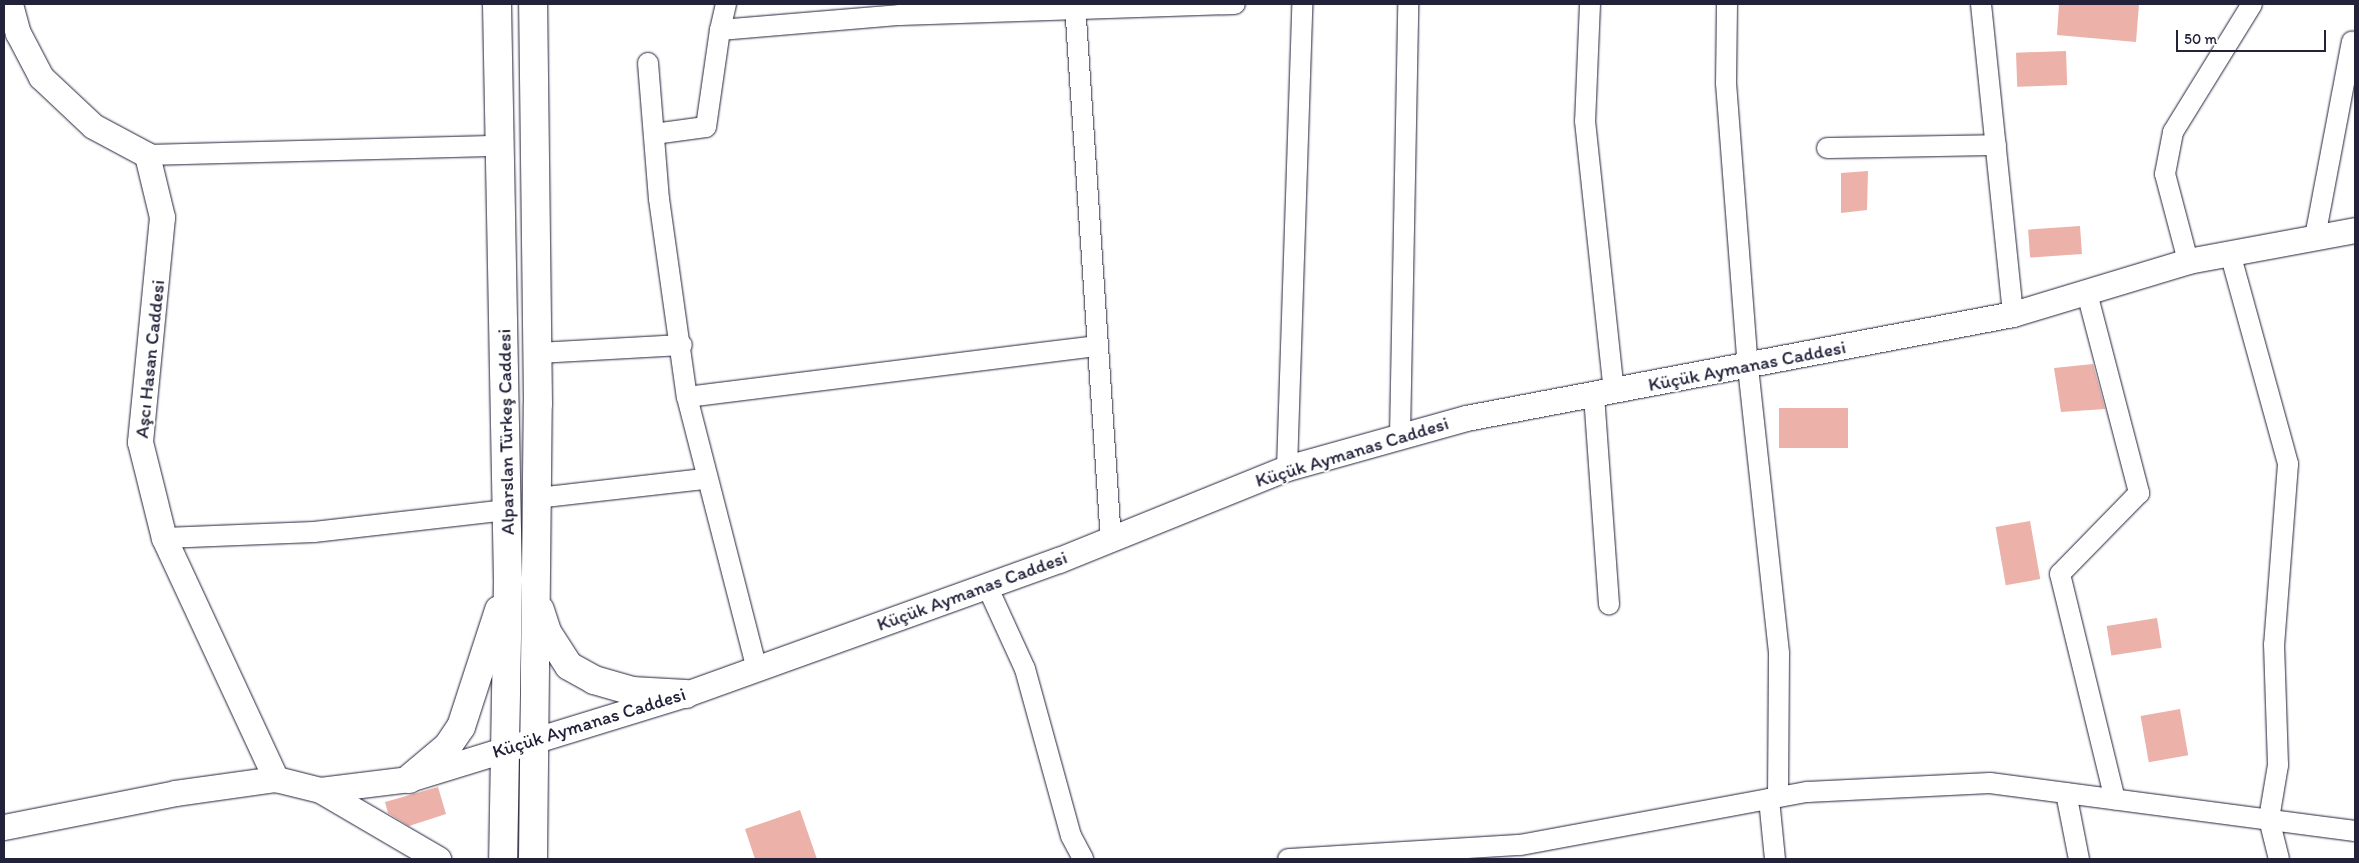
<!DOCTYPE html>
<meta charset="utf-8">
<style>
body{margin:0}
#map{position:relative;width:2359px;height:863px;overflow:hidden;background:#fff;font-family:Itim,sans-serif}
div>[style]{position:absolute}
[style*='--x']{left:calc(var(--x)*1px);top:calc(var(--y)*1px);width:calc(var(--w)*1px);rotate:calc(var(--a)*1deg)}
.building>*{inset:0;background:#ecb1a9;transform-origin:0 0}
.roads{filter:drop-shadow(0 0 1px #22223b) drop-shadow(0 0 1px #22223b)}
.minor>*{height:20px;margin:-10px;padding:0 10px;transform-origin:10px;border-radius:10px;background:#fff}
.tertiary>*{height:25px;margin:-12.5px;padding:0 12.5px;transform-origin:12.5px;border-radius:12.5px;background:#fff}
.secondary>*{height:28px;margin:-14px;padding:0 14px;transform-origin:14px;border-radius:14px;background:#fff}
span{translate:-50% -50%;white-space:nowrap;text-align:center;line-height:1.15;-webkit-text-stroke:4px #fff;paint-order:stroke}
.street-label{font-size:19px;color:#22223b}
.frame{position:absolute;inset:0;border:5px solid #22223b;pointer-events:none}
.scale{position:absolute;left:2176px;top:30px;width:150px;height:22px;box-sizing:border-box;border:2px solid #22223b;border-top:0;padding-left:6px;font-size:15px;line-height:18px;white-space:nowrap;color:#22223b;-webkit-text-stroke:4px #fff;paint-order:stroke}
</style>
<div id="map">
<div class="building">
<div style="clip-path:polygon(2059px 4px,2139px 4px,2136px 42px,2057px 35px)"></div>
<div style="left:2066px;top:51px;width:34px;height:50px;rotate:88deg"></div>
<div style="clip-path:polygon(1868px 171px,1867px 210px,1841px 213px,1841px 173px)"></div>
<div style="left:2080px;top:226px;width:28px;height:52px;rotate:86deg"></div>
<div style="clip-path:polygon(2093px 364px,2105px 409px,2061px 412px,2054px 368px)"></div>
<div style="left:1779px;top:408px;width:69px;height:40px"></div>
<div style="left:2030px;top:521px;width:59px;height:35px;rotate:80deg"></div>
<div style="left:2157px;top:618px;width:30px;height:51px;rotate:81deg"></div>
<div style="left:2180px;top:709px;width:47px;height:40px;rotate:80deg"></div>
<div style="clip-path:polygon(438px 787px,446px 814px,409px 826px,388px 813px,385px 802px)"></div>
<div style="clip-path:polygon(800px 810px,817px 859px,755px 859px,745px 829px)"></div>
</div>
<div class="roads">
<div class="minor">
<div style="--x:1075;--y:4;--w:537;--a:86.16"></div>
<div style="--x:1590;--y:4;--w:117;--a:92.4"></div>
<div style="--x:1585;--y:121;--w:272;--a:83.9"></div>
<div style="--x:1727;--y:4;--w:79;--a:90.7"></div>
<div style="--x:1726;--y:83;--w:285;--a:85.6"></div>
<div style="--x:1748;--y:367;--w:289;--a:83.8"></div>
<div style="--x:1779;--y:654;--w:143;--a:90.4"></div>
<div style="--x:1981;--y:4;--w:312;--a:84.1"></div>
<div style="--x:720;--y:30;--w:27;--a:-77"></div>
<div style="--x:648;--y:63;--w:136;--a:85.4"></div>
<div style="--x:659;--y:199;--w:200;--a:82"></div>
<div style="--x:687;--y:397;--w:282;--a:75.6"></div>
<div style="--x:654;--y:134;--w:52;--a:-7.7"></div>
<div style="--x:706;--y:127;--w:98;--a:-81.8"></div>
<div style="--x:720;--y:30;--w:181;--a:-4.8"></div>
<div style="--x:900;--y:15;--w:335;--a:-1.9"></div>
<div style="--x:1827;--y:148;--w:169;--a:-1"></div>
<div style="--x:147;--y:155;--w:353;--a:-1.5"></div>
<div style="--x:2315;--y:237;--w:199;--a:-79.3"></div>
<div style="--x:2230;--y:253;--w:219;--a:74.6"></div>
<div style="--x:2288;--y:464;--w:181;--a:94.4"></div>
<div style="--x:2274;--y:644;--w:121;--a:88.1"></div>
<div style="--x:2278;--y:765;--w:55;--a:99.5"></div>
<div style="--x:2269;--y:819;--w:41;--a:76"></div>
<div style="--x:2188;--y:261;--w:90;--a:-104.8"></div>
<div style="--x:2165;--y:174;--w:43;--a:-79.2"></div>
<div style="--x:2173;--y:132;--w:150;--a:-58.3"></div>
<div style="--x:2087;--y:293;--w:207;--a:75.4"></div>
<div style="--x:2139;--y:493;--w:113;--a:134.3"></div>
<div style="--x:2060;--y:574;--w:232;--a:76.3"></div>
<div style="--x:538;--y:353;--w:144;--a:-3.2"></div>
<div style="--x:1594;--y:395;--w:210;--a:85.9"></div>
<div style="--x:687;--y:397;--w:414;--a:-7.1"></div>
<div style="--x:1400;--y:436;--w:432;--a:-88.9"></div>
<div style="--x:1287;--y:468;--w:464;--a:-88.1"></div>
<div style="--x:537;--y:498;--w:169;--a:-6.5"></div>
<div style="--x:164;--y:538;--w:150;--a:-2.3"></div>
<div style="--x:314;--y:532;--w:194;--a:-6.5"></div>
<div style="--x:987;--y:586;--w:91;--a:65.4"></div>
<div style="--x:1025;--y:669;--w:173;--a:74.6"></div>
<div style="--x:1071;--y:836;--w:26;--a:62"></div>
<div style="--x:2066;--y:793;--w:67;--a:78.9"></div>
<div style="--x:1769;--y:799;--w:60;--a:84.3"></div>
<div style="--x:1288;--y:859;--w:232;--a:-3.5"></div>
<div style="--x:1520;--y:845;--w:292;--a:-10.5"></div>
<div style="--x:1807;--y:792;--w:183;--a:-2.8"></div>
<div style="--x:1990;--y:783;--w:368;--a:7.5"></div>
</div>
<div class="tertiary">
<div style="--x:10;--y:4;--w:30;--a:75"></div>
<div style="--x:18;--y:33;--w:50;--a:62.4"></div>
<div style="--x:41;--y:77;--w:71;--a:43.3"></div>
<div style="--x:93;--y:126;--w:61;--a:28.2"></div>
<div style="--x:147;--y:155;--w:64;--a:76.4"></div>
<div style="--x:162;--y:217;--w:226;--a:95.6"></div>
<div style="--x:140;--y:442;--w:99;--a:76"></div>
<div style="--x:164;--y:538;--w:266;--a:65.1"></div>
<div style="--x:320;--y:790;--w:90;--a:-7"></div>
<div style="--x:409;--y:779;--w:290;--a:-17.1"></div>
<div style="--x:686;--y:694;--w:396;--a:-19.8"></div>
<div style="--x:1059;--y:560;--w:246;--a:-22"></div>
<div style="--x:1287;--y:468;--w:186;--a:-15.6"></div>
<div style="--x:1466;--y:418;--w:557;--a:-10.77"></div>
<div style="--x:2013;--y:314;--w:183;--a:-16.8"></div>
<div style="--x:2188;--y:261;--w:170;--a:-10.5"></div>
<div style="--x:4;--y:827;--w:174;--a:-11.2"></div>
<div style="--x:175;--y:793;--w:102;--a:-7.9"></div>
<div style="--x:276;--y:779;--w:45;--a:14"></div>
<div style="--x:320;--y:790;--w:137;--a:30.3"></div>
</div>
<div class="secondary">
<div style="--x:497;--y:4;--w:576;--a:88.91"></div>
<div style="--x:508;--y:580;--w:279;--a:91"></div>
<div style="--x:540;--y:610;--w:23;--a:72"></div>
<div style="--x:547;--y:632;--w:40;--a:57.1"></div>
<div style="--x:569;--y:666;--w:29;--a:29"></div>
<div style="--x:594;--y:680;--w:40;--a:16"></div>
<div style="--x:632;--y:691;--w:54;--a:3.2"></div>
<div style="--x:409;--y:779;--w:51;--a:-40.2"></div>
<div style="--x:448;--y:746;--w:23;--a:-56"></div>
<div style="--x:461;--y:727;--w:123;--a:-72"></div>
<div style="--x:533;--y:859;--w:455;--a:-89.4"></div>
<div style="--x:538;--y:404;--w:400;--a:-90.7"></div>
</div>
</div>
<div class="street-label">
<span style="left:150px;top:359px;rotate:-84deg">Aşcı Hasan Caddesi</span>
<span style="left:1747px;top:366px;rotate:-11deg">Küçük Aymanas Caddesi</span>
<span style="left:506px;top:432px;rotate:-91deg">Alparslan Türkeş Caddesi</span>
<span style="left:1352px;top:452px;rotate:-17deg">Küçük Aymanas Caddesi</span>
<span style="left:972px;top:591px;rotate:-20deg">Küçük Aymanas Caddesi</span>
<span style="left:589px;top:723px;rotate:-17deg">Küçük Aymanas Caddesi</span>
</div>
<div class="frame"></div>
<div class="scale">50 m</div>
</div>
